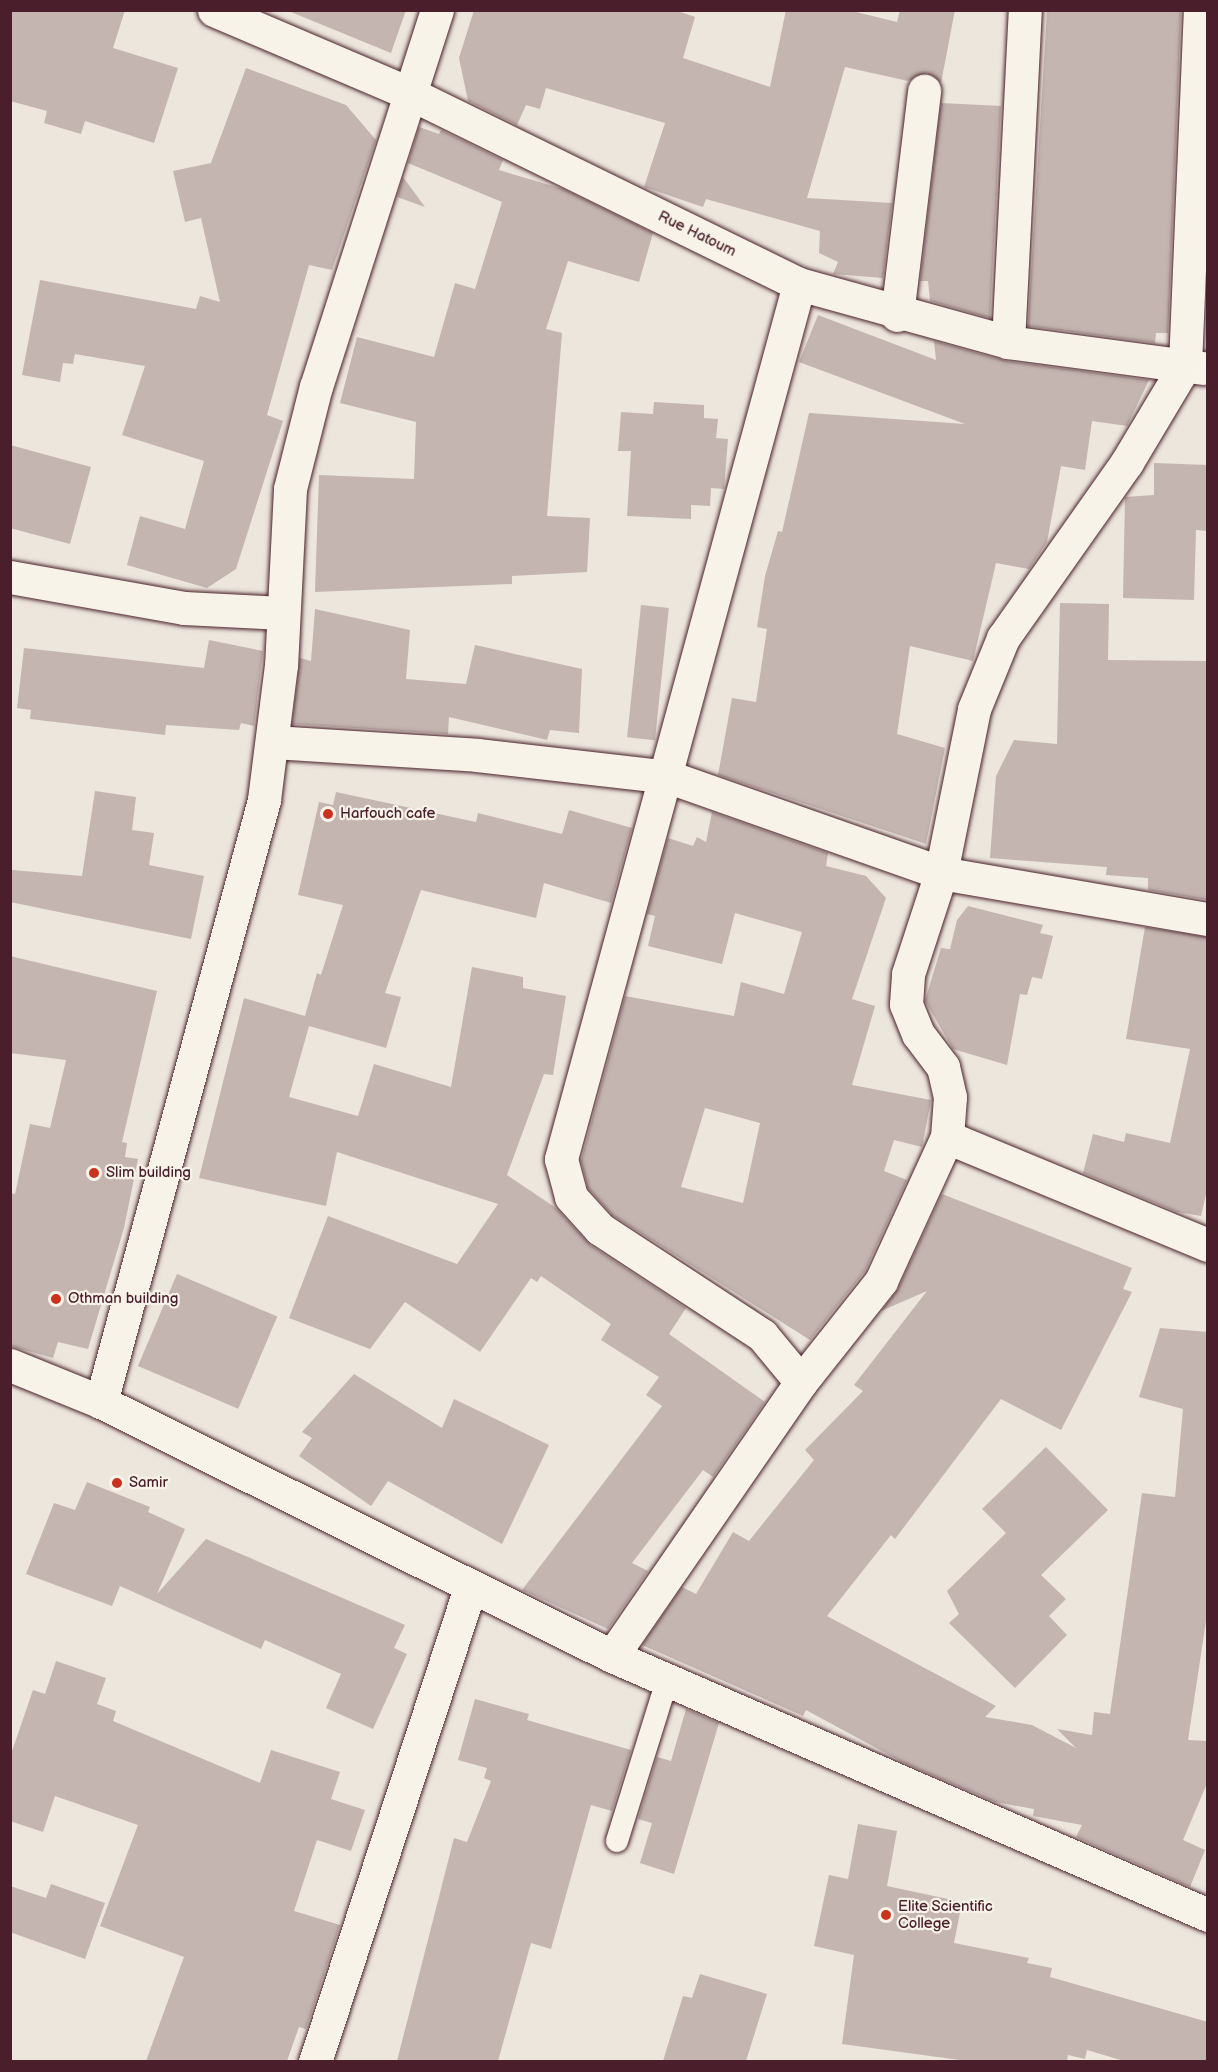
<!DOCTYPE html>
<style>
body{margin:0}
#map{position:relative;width:1218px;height:2072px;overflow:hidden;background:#ece6dd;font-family:"Balsamiq Sans",sans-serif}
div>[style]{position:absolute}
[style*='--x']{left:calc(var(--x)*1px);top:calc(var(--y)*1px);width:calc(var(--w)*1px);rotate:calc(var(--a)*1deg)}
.building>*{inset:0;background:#c4b5b0;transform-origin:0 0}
.roads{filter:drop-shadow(0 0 2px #4a1f2b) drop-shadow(0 0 2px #4a1f2b)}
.service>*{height:22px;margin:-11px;padding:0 11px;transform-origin:11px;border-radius:11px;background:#f7f3e8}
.minor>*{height:33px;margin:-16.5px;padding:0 16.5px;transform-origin:16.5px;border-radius:16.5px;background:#f7f3e8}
.tertiary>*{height:33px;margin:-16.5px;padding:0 16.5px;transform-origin:16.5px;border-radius:16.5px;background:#f7f3e8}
.dots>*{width:16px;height:16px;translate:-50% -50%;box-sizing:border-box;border:3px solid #f7f3e8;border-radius:50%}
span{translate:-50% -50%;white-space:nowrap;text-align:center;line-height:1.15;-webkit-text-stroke:4.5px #f7f3e8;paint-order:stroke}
.street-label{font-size:15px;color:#4a1f2b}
.poi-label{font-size:15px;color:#4a1f2b}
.left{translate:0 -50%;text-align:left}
.frame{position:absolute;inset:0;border:12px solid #4a1f2b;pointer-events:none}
</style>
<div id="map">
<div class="building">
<div style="clip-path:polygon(10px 10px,125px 10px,113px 48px,178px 68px,154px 143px,85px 121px,81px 134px,44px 123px,47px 111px,10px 101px)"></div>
<div style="clip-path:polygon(286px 10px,406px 10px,391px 53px)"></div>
<div style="clip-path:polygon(474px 10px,675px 10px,695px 17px,683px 58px,770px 87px,786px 10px,848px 10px,897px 22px,900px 10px,955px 10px,941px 83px,927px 73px,908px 81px,845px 67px,807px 198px,892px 203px,883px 278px,833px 274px,838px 262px,819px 253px,820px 231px,706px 199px,703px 207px,644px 187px,665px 123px,546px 88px,540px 109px,526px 105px,517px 125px,468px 101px,459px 58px)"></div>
<div style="clip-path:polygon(1047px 10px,1181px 10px,1168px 333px,1156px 333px,1155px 343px,1028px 326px)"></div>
<div style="clip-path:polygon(246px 68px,346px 105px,376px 140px,332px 270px,309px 265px,267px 415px,283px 421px,236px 569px,207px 588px,127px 565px,140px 516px,185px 529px,204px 461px,122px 435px,145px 366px,75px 354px,73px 364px,63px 363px,60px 382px,22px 375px,40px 280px,196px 309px,200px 296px,220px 302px,201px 218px,185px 222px,173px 171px,211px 163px)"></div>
<div style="clip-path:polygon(941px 103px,1001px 106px,990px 318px,930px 301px,928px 281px,920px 281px)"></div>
<div style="clip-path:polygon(419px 127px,439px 134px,441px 130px,503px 160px,499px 170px,563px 189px,653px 233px,639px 282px,568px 261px,546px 329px,562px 333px,547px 516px,590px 518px,587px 572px,512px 576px,512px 584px,315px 592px,319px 475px,414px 479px,416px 422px,340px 403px,357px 337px,434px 357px,455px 283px,475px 289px,502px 202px,408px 163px)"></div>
<div style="clip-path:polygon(403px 177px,425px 207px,397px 197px)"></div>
<div style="clip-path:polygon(818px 315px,936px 360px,934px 341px,1006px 361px,1149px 380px,1127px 426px,1092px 421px,1085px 470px,1061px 466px,1047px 542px,1029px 569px,996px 563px,973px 661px,910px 646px,897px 734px,945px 748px,926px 844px,718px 775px,732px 698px,756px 702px,767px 629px,757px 627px,765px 576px,778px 531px,782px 532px,809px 413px,965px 424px,799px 362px)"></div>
<div style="clip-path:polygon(654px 402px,704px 405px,704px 418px,718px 419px,716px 438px,728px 439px,724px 489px,711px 488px,710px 506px,691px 505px,691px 519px,627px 516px,631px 451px,618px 451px,621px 412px,653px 414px)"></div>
<div style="clip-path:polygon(10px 445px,91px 467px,70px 544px,10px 528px)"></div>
<div style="clip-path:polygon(1154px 463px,1208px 465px,1208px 531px,1196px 530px,1194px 600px,1123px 598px,1125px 497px,1154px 495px)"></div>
<div style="clip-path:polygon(1060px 603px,1109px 604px,1108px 660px,1208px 661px,1208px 900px,1148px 890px,1148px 878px,1106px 875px,1107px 867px,990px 858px,996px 776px,1014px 740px,1057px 744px)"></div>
<div style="left:641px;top:605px;width:28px;height:133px;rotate:6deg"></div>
<div style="clip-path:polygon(315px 609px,410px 630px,406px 679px,466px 684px,475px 645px,582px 669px,579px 733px,550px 730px,547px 740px,449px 717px,448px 734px,292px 724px,300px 658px,311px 661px)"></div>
<div style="clip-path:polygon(209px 640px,263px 651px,254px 726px,241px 723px,239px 730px,166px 725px,165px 735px,30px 719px,31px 710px,17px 708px,24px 648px,204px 668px)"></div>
<div style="clip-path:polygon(95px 791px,136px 797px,132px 830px,154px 833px,149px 865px,204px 876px,191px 939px,10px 902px,12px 870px,82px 876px)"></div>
<div style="clip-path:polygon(336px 792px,476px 822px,478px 813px,562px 834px,569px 810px,632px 828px,611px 903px,544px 883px,536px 918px,421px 890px,385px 993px,401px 997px,386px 1048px,309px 1026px,289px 1097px,358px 1116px,374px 1064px,451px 1087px,472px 967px,523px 977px,523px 988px,566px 996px,553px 1075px,544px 1074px,507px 1175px,556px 1208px,590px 1245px,686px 1308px,669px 1334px,765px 1402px,713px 1477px,703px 1470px,632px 1563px,648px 1571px,608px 1629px,522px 1590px,662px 1406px,646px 1395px,659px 1377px,601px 1340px,611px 1324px,541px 1276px,537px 1282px,531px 1278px,480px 1352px,405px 1302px,370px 1349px,289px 1318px,328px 1216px,457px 1264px,498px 1204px,337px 1152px,326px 1206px,199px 1178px,244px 998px,305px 1016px,317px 973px,321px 975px,343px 905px,298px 895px,319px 802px,333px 805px)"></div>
<div style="clip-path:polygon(evenodd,712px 812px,828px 853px,826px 866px,866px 876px,886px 898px,852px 999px,875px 1006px,852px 1085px,931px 1100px,922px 1147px,894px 1140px,884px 1171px,907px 1180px,865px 1271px,810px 1340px,612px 1215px,588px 1188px,581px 1161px,625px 996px,734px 1016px,741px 982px,784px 994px,802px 932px,735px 913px,722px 964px,648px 946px,655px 916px,647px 914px,668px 838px,693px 846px,697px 837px,706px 842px,712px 812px,705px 1108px,760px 1123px,743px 1203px,681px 1187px,705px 1108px)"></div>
<div style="clip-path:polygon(968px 906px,1043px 925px,1040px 933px,1053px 936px,1042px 979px,1032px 977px,1027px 995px,1020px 994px,1007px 1065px,953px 1049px,925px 1001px,941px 948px,950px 949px,957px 920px)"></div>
<div style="clip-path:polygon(1145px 927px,1208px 937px,1208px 1186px,1201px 1216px,1177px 1212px,1083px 1173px,1093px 1134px,1124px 1142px,1126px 1133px,1170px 1143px,1190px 1049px,1126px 1039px)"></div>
<div style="clip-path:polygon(10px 956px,157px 991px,122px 1142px,127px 1143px,125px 1157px,138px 1159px,124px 1228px,88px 1349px,58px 1342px,53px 1358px,10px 1346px,10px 1193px,15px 1194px,30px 1124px,50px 1128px,66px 1060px,10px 1053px)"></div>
<div style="clip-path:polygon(942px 1194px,1132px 1268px,1123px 1289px,1132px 1292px,1061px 1430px,1001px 1399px,895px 1539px,891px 1535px,827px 1616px,996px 1706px,985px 1717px,1032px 1725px,1076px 1748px,1057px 1729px,1092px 1735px,1094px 1712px,1110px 1714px,1142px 1493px,1175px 1497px,1183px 1409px,1139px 1397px,1160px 1328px,1208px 1332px,1208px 1608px,1188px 1740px,1208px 1741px,1208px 1781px,1183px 1840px,1205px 1850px,1190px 1887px,1076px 1837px,1082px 1825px,1033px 1816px,1034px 1809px,995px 1802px,902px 1762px,806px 1710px,803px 1716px,642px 1645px,682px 1587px,696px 1594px,733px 1532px,749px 1541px,814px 1460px,805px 1450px,863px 1391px,854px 1385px,927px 1291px,881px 1311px,898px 1289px)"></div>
<div style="left:177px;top:1274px;width:109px;height:100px;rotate:23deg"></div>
<div style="clip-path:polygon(354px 1374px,442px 1428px,454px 1399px,549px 1445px,502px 1544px,388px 1481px,371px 1506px,299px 1456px,312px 1438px,302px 1432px)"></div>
<div style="clip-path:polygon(1046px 1447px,1108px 1510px,1041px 1575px,1066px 1599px,1049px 1616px,1067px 1635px,1015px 1688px,949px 1623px,959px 1614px,947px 1591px,1006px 1533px,982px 1509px)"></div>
<div style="clip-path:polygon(87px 1482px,150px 1507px,148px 1512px,185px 1529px,157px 1594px,206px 1539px,405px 1625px,394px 1648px,407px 1654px,373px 1729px,326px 1708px,341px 1674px,265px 1640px,261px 1649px,120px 1586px,112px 1606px,26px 1574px,54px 1503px,75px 1510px)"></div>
<div style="clip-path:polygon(56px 1661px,106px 1678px,97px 1704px,116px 1711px,113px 1721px,260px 1783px,271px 1750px,340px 1772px,331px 1799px,365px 1810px,351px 1851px,317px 1840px,294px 1911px,340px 1925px,306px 2029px,299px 2027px,287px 2061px,146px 2061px,184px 1957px,100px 1926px,138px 1825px,55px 1796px,43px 1832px,10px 1821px,10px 1757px,33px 1690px,45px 1694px)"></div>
<div style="clip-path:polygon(475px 1699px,529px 1714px,527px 1720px,631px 1750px,612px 1811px,591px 1805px,551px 1949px,531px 1943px,498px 2061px,397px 2061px,454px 1838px,467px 1842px,491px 1781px,484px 1778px,487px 1768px,458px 1760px)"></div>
<div style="clip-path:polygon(686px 1709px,719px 1723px,674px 1874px,640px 1863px,652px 1823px,638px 1819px,657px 1757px,671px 1761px)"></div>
<div style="clip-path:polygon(858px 1824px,897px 1831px,887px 1886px,962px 1902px,954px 1943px,1029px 1958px,1027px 1963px,1052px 1968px,1050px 1977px,1208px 2022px,1208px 2061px,1124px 2061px,1087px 2050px,1085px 2059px,1068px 2055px,1067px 2061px,967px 2061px,842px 2044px,854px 1955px,814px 1946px,829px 1875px,848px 1879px)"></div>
<div style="clip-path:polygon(51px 1884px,105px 1903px,85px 1959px,10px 1932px,10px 1886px,46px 1898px)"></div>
<div style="clip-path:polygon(700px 1974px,767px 1994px,746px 2061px,663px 2061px,683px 1996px,692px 1998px)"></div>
</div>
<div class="roads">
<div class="service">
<div style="--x:617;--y:1841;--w:169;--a:-72.7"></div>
</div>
<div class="minor">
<div style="--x:214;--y:10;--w:214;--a:23.1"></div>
<div style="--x:411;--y:94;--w:432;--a:26.1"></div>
<div style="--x:799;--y:284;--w:217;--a:15.5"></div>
<div style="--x:1008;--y:342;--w:197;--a:7.6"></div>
<div style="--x:799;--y:284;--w:907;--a:105.22"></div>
<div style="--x:561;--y:1159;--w:39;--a:75"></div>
<div style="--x:571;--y:1197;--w:43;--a:47.8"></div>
<div style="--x:600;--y:1229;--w:194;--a:33.2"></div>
<div style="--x:762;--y:1335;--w:61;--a:50.3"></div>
<div style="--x:897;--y:315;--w:226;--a:-83.1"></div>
<div style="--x:1008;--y:342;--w:332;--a:-87.1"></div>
<div style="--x:10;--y:577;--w:177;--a:10.1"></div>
<div style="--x:184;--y:608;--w:99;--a:2.9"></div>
<div style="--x:273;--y:742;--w:204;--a:3.6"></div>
<div style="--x:477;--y:755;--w:193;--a:6.5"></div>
<div style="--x:669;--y:777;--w:288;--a:19.4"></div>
<div style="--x:941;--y:873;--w:271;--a:9.8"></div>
<div style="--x:947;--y:1137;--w:282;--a:22.5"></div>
<div style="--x:10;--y:1365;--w:98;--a:22.1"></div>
<div style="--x:612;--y:1656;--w:333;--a:-55.4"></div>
<div style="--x:801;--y:1382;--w:129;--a:-51.6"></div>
<div style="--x:881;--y:1281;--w:158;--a:-65.4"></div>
<div style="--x:947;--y:1137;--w:40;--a:-85.7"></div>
<div style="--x:950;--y:1097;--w:31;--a:-103"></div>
<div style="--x:943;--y:1067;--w:41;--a:-127.1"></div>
<div style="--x:918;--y:1034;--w:32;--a:-112"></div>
<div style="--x:906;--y:1004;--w:30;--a:-86"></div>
<div style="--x:908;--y:974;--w:106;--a:-71.9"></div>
<div style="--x:941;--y:873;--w:167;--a:-78.6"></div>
<div style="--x:974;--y:709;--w:77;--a:-67.8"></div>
<div style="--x:1003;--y:638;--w:215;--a:-54.8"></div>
<div style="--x:1127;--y:462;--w:113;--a:-59.1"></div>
<div style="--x:1185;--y:365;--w:355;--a:-87.6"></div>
<div style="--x:315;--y:2062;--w:496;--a:-71.9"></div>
</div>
<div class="tertiary">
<div style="--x:437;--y:10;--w:395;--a:107.8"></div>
<div style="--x:316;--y:386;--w:106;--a:104.2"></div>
<div style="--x:290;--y:489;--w:176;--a:92.9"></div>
<div style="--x:281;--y:665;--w:136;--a:97.2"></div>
<div style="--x:264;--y:800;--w:624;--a:105.15"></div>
<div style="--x:101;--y:1402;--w:571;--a:26.43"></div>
<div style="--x:612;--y:1656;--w:650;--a:23.49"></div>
</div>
</div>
<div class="dots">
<div style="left:328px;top:814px;background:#c8321e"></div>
<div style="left:94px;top:1173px;background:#c8321e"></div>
<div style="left:56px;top:1299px;background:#c8321e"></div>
<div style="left:117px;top:1483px;background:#c8321e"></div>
<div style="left:886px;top:1915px;background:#c8321e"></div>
</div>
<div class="street-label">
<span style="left:697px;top:234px;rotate:26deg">Rue Hatoum</span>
</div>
<div class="poi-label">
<span class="left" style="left:340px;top:814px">Harfouch cafe</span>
<span class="left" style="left:106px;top:1173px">Slim building</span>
<span class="left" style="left:68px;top:1299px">Othman building</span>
<span class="left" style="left:129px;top:1483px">Samir</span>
<span class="left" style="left:898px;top:1915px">Elite Scientific<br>College</span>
</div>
<div class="frame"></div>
</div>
